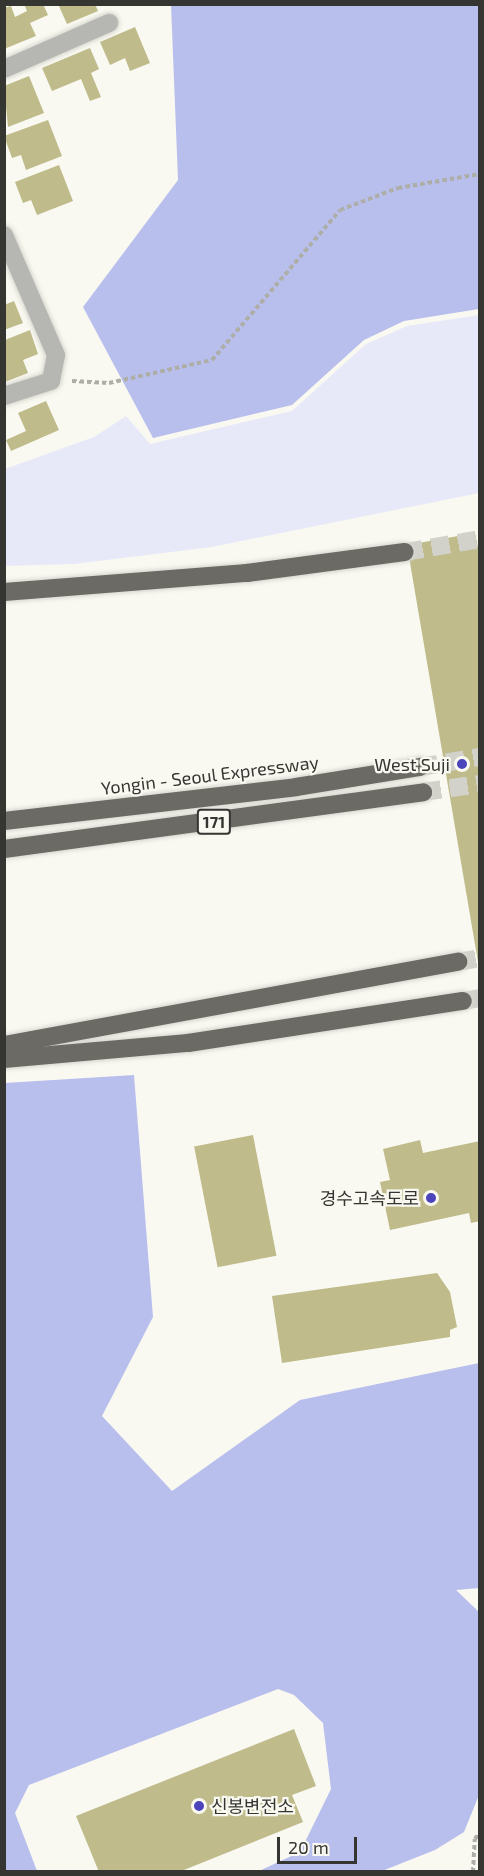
<!DOCTYPE html>
<meta charset="utf-8">
<style>
body{margin:0}
#map{position:relative;width:484px;height:1876px;overflow:hidden;background:#f9f9f1;font-family:"Exo 2","Noto Sans KR",sans-serif}
div>[style]{position:absolute}
[style*='--x']{left:calc(var(--x)*1px);top:calc(var(--y)*1px);width:calc(var(--w)*1px);rotate:calc(var(--a)*1deg)}
.green>*{inset:0;background:#e7e9f9}
.forest>*{inset:0;background:#b9bfed}
.building>*{inset:0;background:#bfbb8a;transform-origin:0 0}
.highway-tunnel>*{height:18px;margin-top:-9px;transform-origin:0;background:repeating-linear-gradient(90deg,#d2d2cb 0 18px,transparent 0 27px)}
.path>*{height:4px;margin-top:-2px;transform-origin:0;background:repeating-linear-gradient(90deg,#aeaea8 0 4.5px,transparent 0 7.5px)}
.roads{filter:drop-shadow(0 0 2px #d6d6cf) drop-shadow(0 0 2px #d6d6cf)}
.minor>*{height:18px;margin:-9px;padding:0 9px;transform-origin:9px;border-radius:9px;background:#b6b6b2}
.highway>*{height:18px;margin:-9px;padding:0 9px;transform-origin:9px;border-radius:9px;background:#6b6a64}
.dots>*{width:16px;height:16px;translate:-50% -50%;box-sizing:border-box;border:3px solid #f9f9f1;border-radius:50%}
span{translate:-50% -50%;white-space:nowrap;text-align:center;line-height:1.15;-webkit-text-stroke:4.5px #f9f9f1;paint-order:stroke}
.shield-label span{padding:2px 4px;background:#f9f9f1;border:2px solid;border-radius:4px;-webkit-text-stroke-width:0}
.shield-label{font-size:16px;color:#353532;font-weight:700}
.poi-label{font-size:18px;color:#353532}
.right{translate:-100% -50%;text-align:right}
.left{translate:0 -50%;text-align:left}
.street-label{font-size:18px;color:#353532}
.frame{position:absolute;inset:0;border:6px solid #353532;pointer-events:none}
.scale{position:absolute;left:277px;top:1837px;width:80px;height:27px;box-sizing:border-box;border:3px solid #353532;border-top:0;padding-left:8px;font-size:18px;line-height:21px;white-space:nowrap;color:#353532;-webkit-text-stroke:4px #f9f9f1;paint-order:stroke}
</style>
<div id="map">
<div class="green">
<div style="clip-path:polygon(479px 315px,479px 493px,212px 547px,74px 564px,5px 566px,5px 469px,94px 437px,126px 416px,150px 444px,292px 411px,366px 344px,407px 326px)"></div>
</div>
<div class="forest">
<div style="clip-path:polygon(171px 5px,479px 5px,479px 309px,404px 321px,364px 340px,292px 405px,153px 438px,83px 307px,178px 180px)"></div>
<div style="clip-path:polygon(134px 1075px,153px 1317px,102px 1416px,172px 1491px,300px 1400px,479px 1363px,479px 1588px,456px 1590px,479px 1612px,479px 1795px,464px 1832px,435px 1850px,382px 1871px,259px 1871px,300px 1852px,331px 1789px,323px 1723px,294px 1695px,278px 1689px,29px 1785px,15px 1813px,37px 1871px,5px 1871px,5px 1083px)"></div>
</div>
<div class="building">
<div style="clip-path:polygon(24px 4px,43px 4px,48px 15px,30px 23px,36px 36px,4px 49px,4px 8px,11px 6px,15px 17px,27px 11px)"></div>
<div style="clip-path:polygon(58px 4px,95px 4px,98px 11px,67px 24px)"></div>
<div style="clip-path:polygon(135px 27px,150px 63px,130px 71px,125px 58px,110px 65px,100px 42px)"></div>
<div style="clip-path:polygon(90px 48px,99px 69px,91px 73px,101px 97px,90px 101px,81px 79px,52px 91px,42px 68px)"></div>
<div style="clip-path:polygon(29px 76px,44px 113px,8px 127px,4px 86px)"></div>
<div style="clip-path:polygon(48px 120px,62px 156px,26px 170px,21px 155px,12px 158px,4px 136px)"></div>
<div style="clip-path:polygon(59px 165px,73px 201px,37px 215px,31px 200px,23px 203px,15px 182px)"></div>
<div style="clip-path:polygon(14px 301px,23px 323px,4px 330px,4px 305px)"></div>
<div style="clip-path:polygon(30px 330px,38px 354px,23px 360px,28px 373px,5px 382px,5px 340px)"></div>
<div style="clip-path:polygon(46px 401px,59px 430px,11px 451px,6px 440px,26px 431px,18px 413px)"></div>
<div style="clip-path:polygon(475px 533px,480px 558px,478px 962px,407px 545px)"></div>
<div style="left:253px;top:1135px;width:123px;height:60px;rotate:79deg"></div>
<div style="clip-path:polygon(420px 1140px,423px 1153px,480px 1141px,480px 1221px,471px 1223px,469px 1213px,390px 1230px,380px 1182px,390px 1180px,383px 1149px)"></div>
<div style="clip-path:polygon(437px 1273px,450px 1292px,457px 1327px,450px 1330px,450px 1337px,282px 1363px,272px 1296px)"></div>
<div style="clip-path:polygon(294px 1729px,316px 1786px,292px 1795px,303px 1822px,179px 1872px,99px 1872px,76px 1816px)"></div>
</div>
<div class="highway-tunnel">
<div style="--x:405;--y:552;--w:76;--a:-9.8"></div>
<div style="--x:420;--y:767;--w:61;--a:-9.5"></div>
<div style="--x:423;--y:792;--w:58;--a:-8"></div>
<div style="--x:458;--y:962;--w:22;--a:-10"></div>
<div style="--x:463;--y:1001;--w:17;--a:-10"></div>
</div>
<div class="path">
<div style="--x:72;--y:381;--w:37;--a:3"></div>
<div style="--x:109;--y:383;--w:106;--a:-12.6"></div>
<div style="--x:212;--y:360;--w:197;--a:-49.5"></div>
<div style="--x:340;--y:210;--w:62;--a:-20.8"></div>
<div style="--x:398;--y:188;--w:83;--a:-9.7"></div>
<div style="--x:473;--y:1872;--w:33;--a:-87"></div>
<div style="--x:475;--y:1839;--w:9;--a:-54"></div>
</div>
<div class="roads">
<div class="minor">
<div style="--x:4;--y:69;--w:115;--a:-23.7"></div>
<div style="--x:4;--y:235;--w:131;--a:66.6"></div>
<div style="--x:56;--y:355;--w:26;--a:101"></div>
<div style="--x:51;--y:381;--w:49;--a:162.3"></div>
</div>
<div class="highway">
<div style="--x:4;--y:592;--w:244;--a:-4.5"></div>
<div style="--x:247;--y:573;--w:159;--a:-7.6"></div>
<div style="--x:4;--y:821;--w:294;--a:-6.6"></div>
<div style="--x:296;--y:787;--w:126;--a:-9.2"></div>
<div style="--x:4;--y:849;--w:423;--a:-7.7"></div>
<div style="--x:4;--y:1045;--w:462;--a:-10.4"></div>
<div style="--x:4;--y:1059;--w:185;--a:-5"></div>
<div style="--x:188;--y:1043;--w:278;--a:-8.7"></div>
</div>
</div>
<div class="dots">
<div style="left:462px;top:764px;background:#4c44ba"></div>
<div style="left:431px;top:1198px;background:#4c44ba"></div>
<div style="left:199px;top:1806px;background:#4c44ba"></div>
</div>
<div class="shield-label">
<span style="left:214px;top:822px">171</span>
</div>
<div class="poi-label">
<span class="right" style="left:450px;top:764px">West Suji</span>
<span class="right" style="left:419px;top:1198px">경수고속도로</span>
<span class="left" style="left:211px;top:1806px">신봉변전소</span>
</div>
<div class="street-label">
<span style="left:210px;top:775px;rotate:-7deg">Yongin - Seoul Expressway</span>
</div>
<div class="frame"></div>
<div class="scale">20 m</div>
</div>
